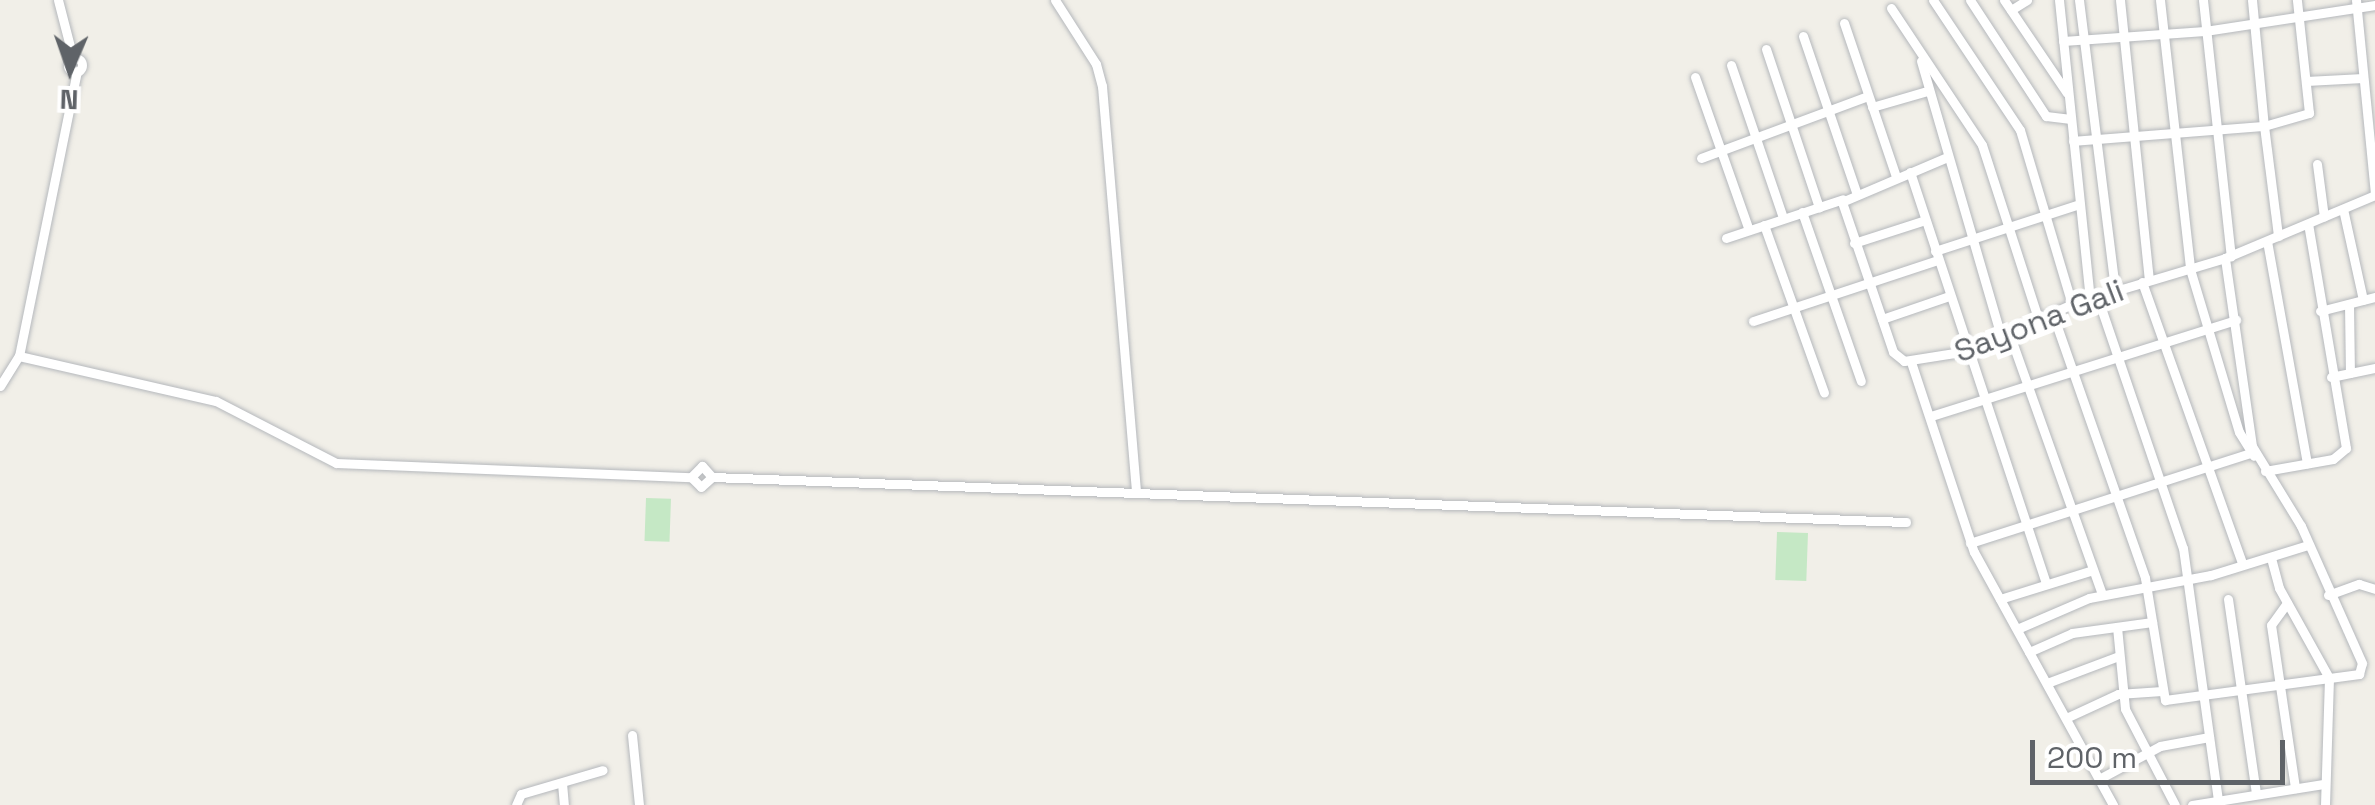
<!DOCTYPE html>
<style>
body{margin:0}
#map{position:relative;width:2375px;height:805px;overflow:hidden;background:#f1efe8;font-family:"Space Grotesk",sans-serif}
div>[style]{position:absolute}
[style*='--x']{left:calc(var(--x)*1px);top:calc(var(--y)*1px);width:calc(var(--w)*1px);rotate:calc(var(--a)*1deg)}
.green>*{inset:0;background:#c5e8c5;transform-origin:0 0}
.roads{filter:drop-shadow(0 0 2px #b5b8bc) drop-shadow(0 0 2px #b5b8bc)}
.street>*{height:9px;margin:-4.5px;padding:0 4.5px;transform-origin:4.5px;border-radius:4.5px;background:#fff}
.street>.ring{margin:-4.5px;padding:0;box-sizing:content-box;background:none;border:9px solid #fff;border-radius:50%}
span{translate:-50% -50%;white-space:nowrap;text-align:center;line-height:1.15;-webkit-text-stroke:10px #fff;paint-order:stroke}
.street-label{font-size:32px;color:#5f6368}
.north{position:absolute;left:20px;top:20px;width:100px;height:100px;-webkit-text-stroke:8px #fff;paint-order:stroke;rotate:182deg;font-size:28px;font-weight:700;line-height:40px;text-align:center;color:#5f6368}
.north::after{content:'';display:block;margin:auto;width:35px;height:45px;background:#5f6368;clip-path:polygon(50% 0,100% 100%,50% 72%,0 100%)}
.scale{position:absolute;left:2030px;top:740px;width:255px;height:45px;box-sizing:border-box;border:5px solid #5f6368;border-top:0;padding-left:12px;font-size:30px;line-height:35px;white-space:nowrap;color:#5f6368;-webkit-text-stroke:8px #fff;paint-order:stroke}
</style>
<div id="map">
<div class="green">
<div style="left:646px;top:498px;width:25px;height:43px;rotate:2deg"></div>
<div style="left:1777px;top:532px;width:31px;height:48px;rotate:2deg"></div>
</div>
<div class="roads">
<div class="street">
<div style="--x:58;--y:0;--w:60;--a:75.5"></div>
<div style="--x:1055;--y:0;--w:76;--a:57.4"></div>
<div style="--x:1096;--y:64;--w:23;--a:75"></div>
<div style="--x:1102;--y:86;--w:406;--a:85.2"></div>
<div style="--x:1933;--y:0;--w:156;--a:56.2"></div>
<div style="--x:2020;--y:130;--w:182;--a:73.4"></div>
<div style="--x:1970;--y:0;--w:139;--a:56.8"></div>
<div style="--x:2046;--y:116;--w:25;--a:7"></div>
<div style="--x:2004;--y:0;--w:112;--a:55.9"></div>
<div style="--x:2059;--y:0;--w:300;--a:84.1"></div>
<div style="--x:2079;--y:0;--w:292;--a:82.9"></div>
<div style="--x:2120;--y:0;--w:281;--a:84.1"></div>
<div style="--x:2160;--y:0;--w:271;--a:83.6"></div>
<div style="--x:2190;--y:269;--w:170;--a:73.3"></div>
<div style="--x:2239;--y:432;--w:28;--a:58"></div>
<div style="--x:2203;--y:0;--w:258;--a:83.8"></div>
<div style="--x:2252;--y:0;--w:127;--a:84.6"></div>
<div style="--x:2264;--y:126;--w:47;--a:-16.1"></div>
<div style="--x:2309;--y:113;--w:114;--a:-96.1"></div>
<div style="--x:2356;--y:0;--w:196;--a:84.4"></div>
<div style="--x:1891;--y:8;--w:164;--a:56.4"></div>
<div style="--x:1982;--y:145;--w:182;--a:72.1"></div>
<div style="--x:2011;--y:10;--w:19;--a:-32"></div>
<div style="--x:1844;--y:23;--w:163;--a:71.3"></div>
<div style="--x:1803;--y:36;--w:165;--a:71.2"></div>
<div style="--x:2063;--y:41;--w:142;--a:-4"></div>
<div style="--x:2205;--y:31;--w:172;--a:-8.7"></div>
<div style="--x:1766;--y:49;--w:167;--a:71.5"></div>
<div class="ring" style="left:68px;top:58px;width:5px;height:5px"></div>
<div style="--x:1921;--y:61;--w:287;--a:73.8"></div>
<div style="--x:1731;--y:65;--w:162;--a:71.2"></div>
<div style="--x:1695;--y:77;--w:162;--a:70.6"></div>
<div style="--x:2306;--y:81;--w:57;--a:-3"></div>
<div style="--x:1872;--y:107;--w:57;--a:-16.2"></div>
<div style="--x:2073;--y:141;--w:192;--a:-4.5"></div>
<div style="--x:2264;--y:126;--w:111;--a:82.7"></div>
<div style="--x:1701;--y:158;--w:178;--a:-20.4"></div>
<div style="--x:1945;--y:158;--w:112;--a:156.9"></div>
<div style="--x:1842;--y:202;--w:158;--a:71.2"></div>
<div style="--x:1893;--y:352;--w:14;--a:39"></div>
<div style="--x:1904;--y:361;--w:64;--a:-9"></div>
<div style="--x:1967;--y:351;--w:115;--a:-24.1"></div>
<div style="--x:2072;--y:304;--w:160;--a:-16.7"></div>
<div style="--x:2225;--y:258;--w:163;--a:-22.8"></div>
<div style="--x:2317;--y:164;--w:53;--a:82.5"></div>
<div style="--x:1910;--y:172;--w:434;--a:71.7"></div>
<div style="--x:2343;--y:209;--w:93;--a:77.6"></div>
<div style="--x:1802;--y:212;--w:179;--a:70.8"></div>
<div style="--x:1764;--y:225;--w:178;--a:70.3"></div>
<div style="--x:1726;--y:238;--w:123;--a:-18.4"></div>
<div style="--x:2267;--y:241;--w:226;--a:79.8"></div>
<div style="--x:1854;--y:243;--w:75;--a:-17.9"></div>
<div style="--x:1935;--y:251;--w:152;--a:-18"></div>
<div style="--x:2142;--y:282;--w:300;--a:70.4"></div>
<div style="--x:2097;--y:296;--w:266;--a:71.2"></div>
<div style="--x:2183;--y:548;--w:253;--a:82.1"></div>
<div style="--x:2349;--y:304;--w:69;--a:89.2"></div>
<div style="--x:2320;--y:311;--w:57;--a:-14.3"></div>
<div style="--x:2052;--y:312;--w:282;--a:70.7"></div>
<div style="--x:2145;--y:578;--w:124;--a:80.7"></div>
<div style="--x:2165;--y:700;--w:196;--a:-7.6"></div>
<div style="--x:2359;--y:674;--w:11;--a:-75"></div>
<div style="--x:2362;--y:663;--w:150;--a:-114"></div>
<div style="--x:2301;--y:526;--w:94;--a:-121.5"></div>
<div style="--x:2252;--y:446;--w:190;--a:-98.2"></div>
<div style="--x:1882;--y:319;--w:71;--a:-18.9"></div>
<div style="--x:1753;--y:321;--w:194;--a:-18.3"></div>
<div style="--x:2009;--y:333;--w:277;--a:70.4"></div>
<div style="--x:19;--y:356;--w:202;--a:12.9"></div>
<div style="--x:216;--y:401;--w:135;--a:27.3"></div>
<div style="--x:336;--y:463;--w:355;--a:2.3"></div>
<div style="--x:691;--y:477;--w:14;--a:45"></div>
<div style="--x:701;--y:487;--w:15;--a:-42"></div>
<div style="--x:712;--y:477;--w:15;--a:-132"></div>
<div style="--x:702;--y:466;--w:16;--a:135"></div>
<div style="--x:1911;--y:362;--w:200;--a:71.7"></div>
<div style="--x:1974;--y:552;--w:289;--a:61.2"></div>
<div style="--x:2331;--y:377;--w:45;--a:-11.6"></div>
<div style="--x:0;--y:386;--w:36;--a:-58"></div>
<div style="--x:19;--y:356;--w:291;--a:-78.5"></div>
<div style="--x:1931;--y:416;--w:320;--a:-17.5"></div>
<div style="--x:2265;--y:471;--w:69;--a:-10"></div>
<div style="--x:2333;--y:459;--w:17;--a:-40"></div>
<div style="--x:2346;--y:448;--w:227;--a:-99.6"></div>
<div style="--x:712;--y:477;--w:1195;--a:2.16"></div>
<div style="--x:1970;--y:543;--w:294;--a:-17.8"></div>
<div style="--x:2271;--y:558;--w:31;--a:75"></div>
<div style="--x:2279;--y:588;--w:103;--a:60.9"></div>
<div style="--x:2329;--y:678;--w:127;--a:91.8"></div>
<div style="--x:2328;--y:595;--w:33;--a:-20"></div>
<div style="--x:2359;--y:584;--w:17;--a:17"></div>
<div style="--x:2000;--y:599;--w:97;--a:-17.3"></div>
<div style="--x:2228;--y:599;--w:197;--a:81.8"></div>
<div style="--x:2287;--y:603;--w:27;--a:126"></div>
<div style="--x:2271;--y:625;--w:165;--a:81.6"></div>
<div style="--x:2117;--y:627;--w:82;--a:84.4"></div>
<div style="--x:2125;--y:709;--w:108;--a:62.5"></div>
<div style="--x:2017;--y:629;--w:78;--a:-23.3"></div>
<div style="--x:2089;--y:598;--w:124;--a:-10.7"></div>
<div style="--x:2211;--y:575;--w:102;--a:-17.2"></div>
<div style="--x:2029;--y:652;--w:47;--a:-23.8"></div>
<div style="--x:2072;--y:633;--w:81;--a:-7.8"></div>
<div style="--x:2047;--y:683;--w:77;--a:-20.6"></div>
<div style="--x:2066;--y:718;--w:57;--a:-24.8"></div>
<div style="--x:2118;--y:694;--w:44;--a:-3.9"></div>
<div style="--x:632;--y:735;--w:70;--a:84.3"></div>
<div style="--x:2099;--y:779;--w:69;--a:-28.4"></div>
<div style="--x:2160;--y:746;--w:50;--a:-10.4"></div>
<div style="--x:562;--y:783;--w:22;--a:85"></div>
<div style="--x:516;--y:805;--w:12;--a:-66"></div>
<div style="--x:521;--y:794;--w:85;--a:-16.3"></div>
<div style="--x:2192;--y:805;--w:133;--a:-9.1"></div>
</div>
</div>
<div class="street-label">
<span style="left:2039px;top:321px;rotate:-21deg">Sayona Gali</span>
</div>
<div class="north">N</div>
<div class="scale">200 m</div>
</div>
